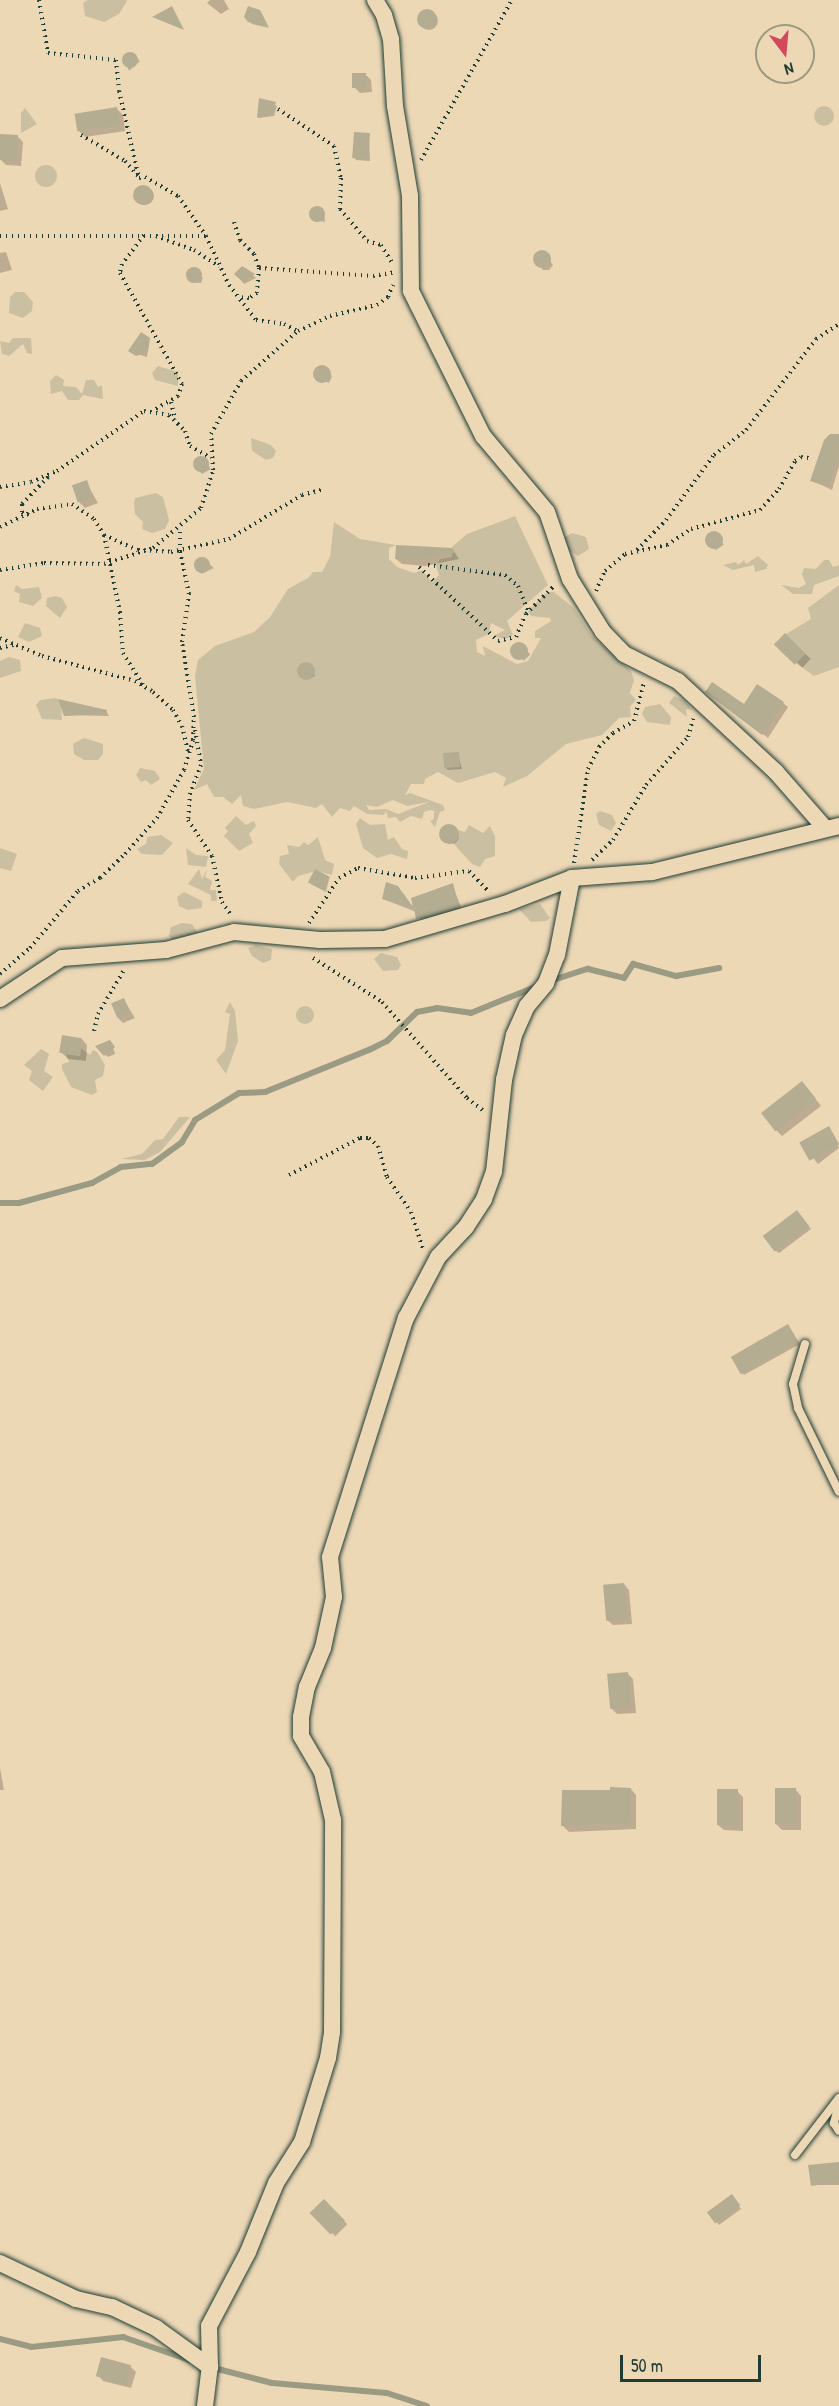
<!DOCTYPE html>
<style>
body{margin:0}
#map{position:relative;width:839px;height:2406px;overflow:hidden;background:#edd8b6;font-family:"Patrick Hand",sans-serif}
div>[style]{position:absolute}
[style*='--x']{left:calc(var(--x)*1px);top:calc(var(--y)*1px);width:calc(var(--w)*1px);rotate:calc(var(--a)*1deg)}
.green>*{inset:0;background:#cbbfa1}
.round{border-radius:50%}
.shadow>*{inset:0;background:#0003;transform-origin:0 0}
.stream>*{height:6px;margin:-3px;padding:0 3px;transform-origin:3px;border-radius:3px;background:#9b9b83}
.building>*{inset:0;background:#b4ad92;transform-origin:0 0}
.path>*{height:4px;margin-top:-2px;transform-origin:0;background:repeating-linear-gradient(90deg,#1f3d34 0 1.5px,transparent 0 6px)}
.roads{filter:drop-shadow(0 0 2px #1f3d34) drop-shadow(0 0 2px #1f3d34)}
.service>*{height:8px;margin:-4px;padding:0 4px;transform-origin:4px;border-radius:4px;background:#edd8b6}
.minor>*{height:16px;margin:-8px;padding:0 8px;transform-origin:8px;border-radius:8px;background:#edd8b6}
span{translate:-50% -50%;white-space:nowrap;text-align:center;line-height:1.15;-webkit-text-stroke:5px #edd8b6;paint-order:stroke}
.north{position:absolute;left:755px;top:24px;width:60px;height:60px;box-sizing:border-box;background:#edd8b6;border:2px solid #9b9a82;border-radius:50%;rotate:164deg;font-size:16px;font-weight:700;line-height:24px;text-align:center;color:#1f3d34}
.north::after{content:'';display:block;margin:auto;width:21px;height:27px;background:#d1495b;clip-path:polygon(50% 0,100% 100%,50% 72%,0 100%)}
.scale{position:absolute;left:620px;top:2355px;width:141px;height:27px;box-sizing:border-box;border:3px solid #1f3d34;border-top:0;padding-left:8px;font-size:18px;line-height:21px;white-space:nowrap;color:#1f3d34;-webkit-text-stroke:4px #edd8b6;paint-order:stroke}
</style>
<div id="map">
<div class="green">
<div style="clip-path:polygon(88px 0,126px 0,127px 1px,119px 14px,104px 22px,85px 16px,83px 3px)"></div>
<div class="round" style="left:814px;top:106px;width:20px;height:20px"></div>
<div style="clip-path:polygon(25px 108px,37px 124px,21px 133px,21px 113px)"></div>
<div class="round" style="left:35px;top:165px;width:22px;height:22px"></div>
<div style="clip-path:polygon(15px 292px,24px 292px,33px 302px,32px 311px,23px 318px,9px 313px,10px 297px)"></div>
<div style="clip-path:polygon(13px 338px,31px 338px,32px 354px,27px 353px,23px 344px,9px 356px,2px 354px,0 341px,9px 343px)"></div>
<div style="clip-path:polygon(158px 366px,178px 372px,178px 386px,155px 380px,152px 373px)"></div>
<div style="clip-path:polygon(56px 375px,64px 380px,63px 386px,76px 387px,82px 394px,86px 380px,94px 380px,98px 387px,102px 385px,103px 399px,83px 395px,79px 400px,68px 400px,62px 391px,51px 394px,50px 381px)"></div>
<div style="clip-path:polygon(251px 438px,271px 445px,276px 451px,273px 458px,266px 460px,252px 451px)"></div>
<div style="clip-path:polygon(156px 493px,163px 497px,169px 520px,165px 529px,152px 533px,142px 529px,143px 522px,135px 514px,134px 504px,135px 498px)"></div>
<div style="clip-path:polygon(evenodd,515px 516px,548px 585px,507px 621px,513px 635px,506px 639px,493px 636px,505px 630px,491px 623px,489px 634px,476px 640px,477px 652px,485px 656px,483px 646px,517px 664px,528px 661px,541px 638px,535px 638px,535px 631px,551px 621px,550px 618px,531px 616px,528px 611px,547px 592px,554px 592px,574px 608px,591px 635px,631px 671px,634px 680px,630px 693px,636px 700px,630px 707px,631px 717px,619px 718px,602px 735px,566px 744px,527px 776px,503px 787px,506px 778px,495px 772px,458px 783px,438px 772px,425px 779px,424px 784px,411px 784px,405px 795px,410px 793px,443px 805px,445px 810px,440px 812px,435px 827px,430px 821px,434px 819px,434px 811px,430px 810px,424px 812px,422px 819px,411px 816px,400px 822px,396px 817px,388px 818px,386px 811px,384px 815px,367px 814px,354px 806px,350px 811px,340px 808px,332px 817px,322px 804px,316px 808px,287px 802px,254px 809px,243px 806px,241px 795px,232px 804px,223px 797px,214px 797px,207px 784px,194px 790px,204px 769px,195px 676px,198px 660px,215px 646px,254px 632px,270px 617px,288px 589px,308px 578px,313px 572px,322px 572px,330px 557px,334px 522px,360px 539px,396px 545px,389px 548px,389px 559px,397px 567px,414px 573px,422px 570px,432px 582px,439px 575px,436px 566px,440px 559px,452px 557px,452px 547px,467px 534px,515px 516px,393px 800px,407px 806px,429px 802px,398px 814px,386px 809px,369px 810px,366px 805px,377px 807px,393px 800px)"></div>
<div style="clip-path:polygon(572px 533px,586px 537px,589px 549px,578px 556px,568px 550px,564px 538px)"></div>
<div style="clip-path:polygon(758px 556px,768px 565px,766px 569px,755px 572px,754px 565px,733px 570px,723px 565px,736px 562px,738px 565px,744px 560px,746px 564px)"></div>
<div style="clip-path:polygon(824px 560px,829px 560px,833px 567px,839px 565px,839px 576px,814px 585px,812px 594px,793px 594px,781px 585px,799px 588px,806px 584px,802px 574px,804px 568px,816px 569px)"></div>
<div style="clip-path:polygon(16px 585px,22px 589px,39px 587px,42px 598px,33px 606px,19px 602px,20px 594px,14px 591px)"></div>
<div style="clip-path:polygon(839px 585px,839px 667px,814px 676px,796px 663px,806px 653px,786px 634px,811px 619px,808px 608px)"></div>
<div style="clip-path:polygon(55px 596px,62px 598px,67px 607px,60px 618px,46px 606px,47px 598px)"></div>
<div style="clip-path:polygon(25px 623px,40px 628px,42px 636px,29px 642px,18px 637px)"></div>
<div style="clip-path:polygon(9px 657px,20px 660px,21px 671px,0 678px,0 661px)"></div>
<div style="clip-path:polygon(674px 696px,685px 701px,692px 710px,686px 709px,687px 717px,669px 703px)"></div>
<div style="clip-path:polygon(56px 698px,61px 702px,62px 720px,42px 719px,36px 705px,40px 700px)"></div>
<div style="clip-path:polygon(660px 704px,671px 717px,670px 725px,647px 722px,642px 714px,645px 707px)"></div>
<div style="clip-path:polygon(84px 738px,103px 744px,103px 754px,98px 760px,84px 760px,74px 754px,73px 744px)"></div>
<div style="clip-path:polygon(140px 768px,155px 771px,160px 779px,151px 785px,146px 780px,141px 782px,136px 775px)"></div>
<div style="clip-path:polygon(600px 811px,612px 815px,616px 823px,611px 831px,599px 825px,596px 814px)"></div>
<div style="clip-path:polygon(236px 816px,246px 825px,254px 821px,256px 826px,249px 834px,253px 843px,239px 851px,224px 836px,228px 831px,225px 828px)"></div>
<div style="clip-path:polygon(360px 818px,370px 825px,385px 824px,388px 840px,394px 837px,402px 849px,408px 851px,407px 859px,391px 854px,377px 858px,363px 848px,356px 824px)"></div>
<div style="clip-path:polygon(469px 825px,483px 833px,490px 826px,495px 836px,495px 856px,485px 859px,480px 867px,472px 864px,453px 843px,459px 836px,458px 830px,465px 832px)"></div>
<div style="clip-path:polygon(161px 835px,173px 843px,162px 855px,142px 854px,137px 849px,146px 844px,147px 837px)"></div>
<div style="clip-path:polygon(318px 837px,325px 860px,334px 864px,332px 875px,316px 871px,298px 876px,293px 882px,279px 864px,280px 856px,289px 854px,287px 845px,299px 847px,304px 842px,308px 845px)"></div>
<div style="clip-path:polygon(0 848px,17px 854px,11px 871px,0 868px)"></div>
<div style="clip-path:polygon(186px 848px,196px 855px,208px 856px,206px 867px,188px 865px)"></div>
<div style="clip-path:polygon(199px 869px,202px 879px,207px 869px,205px 877px,212px 881px,210px 890px,216px 890px,217px 901px,211px 901px,211px 895px,188px 884px)"></div>
<div style="clip-path:polygon(184px 892px,202px 901px,202px 908px,188px 910px,179px 906px,177px 897px)"></div>
<div style="clip-path:polygon(540px 904px,550px 918px,546px 921px,531px 922px,519px 909px)"></div>
<div style="clip-path:polygon(182px 923px,192px 924px,198px 934px,174px 941px,169px 936px,171px 927px)"></div>
<div style="clip-path:polygon(256px 945px,272px 949px,271px 960px,263px 963px,252px 956px,248px 948px)"></div>
<div style="clip-path:polygon(381px 953px,397px 957px,401px 965px,398px 970px,383px 971px,374px 959px)"></div>
<div style="clip-path:polygon(230px 1002px,235px 1011px,238px 1041px,226px 1074px,216px 1060px,225px 1050px,230px 1014px,225px 1012px)"></div>
<div class="round" style="left:296px;top:1006px;width:18px;height:18px"></div>
<div style="clip-path:polygon(81px 1048px,90px 1055px,93px 1050px,97px 1052px,105px 1065px,103px 1076px,95px 1080px,97px 1092px,92px 1095px,71px 1087px,62px 1069px,62px 1064px,69px 1062px,66px 1054px,80px 1056px)"></div>
<div style="clip-path:polygon(41px 1049px,49px 1054px,44px 1071px,53px 1077px,43px 1091px,29px 1080px,32px 1071px,24px 1065px)"></div>
<div style="clip-path:polygon(179px 1117px,190px 1117px,160px 1152px,145px 1160px,121px 1159px,142px 1154px,155px 1140px,163px 1139px)"></div>
</div>
<div class="shadow">
<div style="clip-path:polygon(210px 0,224px 0,229px 9px,221px 14px,207px 3px)"></div>
<div style="clip-path:polygon(259px 11px,262px 14px,269px 28px,252px 24px,246px 17px)"></div>
<div class="round" style="left:420px;top:12px;width:18px;height:18px"></div>
<div style="clip-path:polygon(130px 53px,140px 61px,129px 71px,124px 56px)"></div>
<div style="clip-path:polygon(365px 74px,371px 80px,372px 92px,360px 93px,354px 87px)"></div>
<div style="clip-path:polygon(261px 100px,277px 106px,274px 116px,259px 118px)"></div>
<div style="clip-path:polygon(117px 109px,123px 115px,125px 131px,85px 137px,79px 131px)"></div>
<div style="clip-path:polygon(369px 134px,370px 161px,356px 160px,354px 157px)"></div>
<div style="clip-path:polygon(17px 136px,23px 142px,21px 166px,6px 165px,0 159px)"></div>
<div style="clip-path:polygon(0 183px,8px 209px,0 211px)"></div>
<div class="round" style="left:136px;top:187px;width:18px;height:18px"></div>
<div style="clip-path:polygon(316px 208px,324px 212px,325px 222px,314px 220px,311px 211px)"></div>
<div style="clip-path:polygon(6px 252px,12px 270px,0 273px,0 253px)"></div>
<div style="clip-path:polygon(544px 252px,553px 265px,549px 270px,543px 270px,535px 259px)"></div>
<div style="clip-path:polygon(193px 269px,203px 278px,201px 283px,191px 282px,188px 273px)"></div>
<div style="clip-path:polygon(239px 269px,254px 276px,256px 278px,244px 284px,236px 274px)"></div>
<div style="clip-path:polygon(149px 339px,147px 357px,133px 353px)"></div>
<div style="clip-path:polygon(319px 368px,332px 376px,329px 383px,316px 377px)"></div>
<div style="clip-path:polygon(839px 440px,839px 466px,832px 490px,811px 480px)"></div>
<div style="clip-path:polygon(203px 458px,211px 469px,202px 474px,194px 464px)"></div>
<div style="clip-path:polygon(86px 482px,98px 503px,85px 508px,79px 502px)"></div>
<div style="left:716px;top:533px;width:14px;height:10px;rotate:56deg"></div>
<div style="clip-path:polygon(453px 550px,459px 559px,425px 566px,402px 564px,396px 559px)"></div>
<div style="clip-path:polygon(203px 559px,214px 568px,201px 574px,196px 562px)"></div>
<div style="left:785px;top:635px;width:35px;height:12px;rotate:43deg"></div>
<div style="left:519px;top:643px;width:16px;height:9px;rotate:45deg"></div>
<div style="clip-path:polygon(310px 665px,315px 676px,306px 680px,300px 668px)"></div>
<div style="clip-path:polygon(711px 696px,744px 706px,783px 703px,788px 707px,768px 738px)"></div>
<div style="clip-path:polygon(106px 711px,109px 716px,65px 715px)"></div>
<div style="clip-path:polygon(458px 754px,462px 769px,448px 770px,446px 768px)"></div>
<div class="round" style="left:443px;top:828px;width:16px;height:16px"></div>
<div style="clip-path:polygon(329px 879px,326px 892px,311px 884px)"></div>
<div style="clip-path:polygon(452px 884px,463px 912px,423px 923px,416px 912px,383px 899px,403px 893px,416px 911px,437px 892px,437px 889px)"></div>
<div style="clip-path:polygon(124px 1000px,135px 1018px,123px 1023px,117px 1017px)"></div>
<div style="clip-path:polygon(82px 1039px,87px 1045px,86px 1061px,68px 1059px,62px 1053px)"></div>
<div style="clip-path:polygon(112px 1044px,115px 1054px,108px 1057px,97px 1047px)"></div>
<div style="clip-path:polygon(808px 1089px,821px 1106px,782px 1136px,776px 1130px)"></div>
<div style="clip-path:polygon(831px 1131px,839px 1148px,818px 1164px,804px 1147px)"></div>
<div style="clip-path:polygon(799px 1214px,811px 1229px,779px 1253px,776px 1251px)"></div>
<div style="clip-path:polygon(788px 1325px,800px 1344px,744px 1375px,742px 1373px)"></div>
<div style="clip-path:polygon(624px 1584px,629px 1590px,632px 1624px,613px 1625px,607px 1620px)"></div>
<div style="clip-path:polygon(627px 1673px,633px 1679px,636px 1713px,617px 1714px,611px 1708px)"></div>
<div style="clip-path:polygon(0 1768px,4px 1790px,0 1790px)"></div>
<div style="clip-path:polygon(631px 1789px,636px 1795px,636px 1829px,569px 1832px,563px 1826px,563px 1792px)"></div>
<div style="clip-path:polygon(796px 1790px,801px 1796px,801px 1830px,782px 1830px,776px 1824px)"></div>
<div style="clip-path:polygon(737px 1791px,743px 1797px,743px 1831px,724px 1830px,718px 1825px)"></div>
<div style="clip-path:polygon(839px 2163px,839px 2185px,812px 2185px)"></div>
<div style="clip-path:polygon(734px 2198px,741px 2209px,719px 2225px,709px 2212px)"></div>
<div style="left:324px;top:2201px;width:33px;height:17px;rotate:45deg"></div>
<div style="clip-path:polygon(130px 2366px,136px 2372px,131px 2388px,103px 2381px,98px 2375px)"></div>
</div>
<div class="stream">
<div style="--x:550;--y:981;--w:40;--a:-18"></div>
<div style="--x:588;--y:969;--w:37;--a:14"></div>
<div style="--x:624;--y:978;--w:17;--a:-57"></div>
<div style="--x:633;--y:964;--w:45;--a:15.6"></div>
<div style="--x:676;--y:976;--w:44;--a:-10.5"></div>
<div style="--x:0;--y:1203;--w:19;--a:0"></div>
<div style="--x:19;--y:1203;--w:76;--a:-15.3"></div>
<div style="--x:92;--y:1183;--w:33;--a:-29"></div>
<div style="--x:121;--y:1167;--w:31;--a:-6"></div>
<div style="--x:152;--y:1164;--w:37;--a:-36"></div>
<div style="--x:182;--y:1142;--w:26;--a:-59"></div>
<div style="--x:195;--y:1120;--w:52;--a:-31.5"></div>
<div style="--x:239;--y:1093;--w:26;--a:-2"></div>
<div style="--x:265;--y:1092;--w:114;--a:-22.1"></div>
<div style="--x:371;--y:1049;--w:18;--a:-27"></div>
<div style="--x:387;--y:1041;--w:42;--a:-44"></div>
<div style="--x:417;--y:1012;--w:20;--a:-11"></div>
<div style="--x:437;--y:1008;--w:34;--a:8"></div>
<div style="--x:471;--y:1013;--w:71;--a:-22.2"></div>
<div style="--x:0;--y:2339;--w:32;--a:14"></div>
<div style="--x:31;--y:2347;--w:93;--a:-6.2"></div>
<div style="--x:123;--y:2337;--w:70;--a:19.2"></div>
<div style="--x:210;--y:2367;--w:64;--a:14.5"></div>
<div style="--x:272;--y:2383;--w:115;--a:5"></div>
<div style="--x:387;--y:2393;--w:42;--a:18"></div>
</div>
<div class="building">
<div style="clip-path:polygon(172px 6px,184px 30px,152px 17px)"></div>
<div style="clip-path:polygon(248px 6px,260px 10px,268px 26px,248px 22px,244px 17px)"></div>
<div class="round" style="left:417px;top:9px;width:20px;height:20px"></div>
<div class="round" style="left:122px;top:52px;width:16px;height:16px"></div>
<div style="left:352px;top:73px;width:14px;height:15px"></div>
<div style="clip-path:polygon(259px 98px,276px 102px,272px 114px,257px 118px)"></div>
<div style="left:117px;top:107px;width:18px;height:43px;rotate:81deg"></div>
<div style="left:354px;top:132px;width:16px;height:26px;rotate:4deg"></div>
<div style="left:0;top:134px;width:18px;height:26px;rotate:3deg"></div>
<div class="round" style="left:133px;top:185px;width:20px;height:20px"></div>
<div class="round" style="left:309px;top:206px;width:16px;height:16px"></div>
<div class="round" style="left:533px;top:250px;width:18px;height:18px"></div>
<div style="clip-path:polygon(242px 266px,255px 274px,243px 282px,234px 274px)"></div>
<div class="round" style="left:186px;top:267px;width:16px;height:16px"></div>
<div style="clip-path:polygon(141px 332px,150px 338px,148px 352px,136px 356px,128px 351px)"></div>
<div class="round" style="left:313px;top:365px;width:18px;height:18px"></div>
<div style="clip-path:polygon(830px 434px,839px 434px,839px 451px,828px 487px,810px 481px,824px 440px)"></div>
<div class="round" style="left:193px;top:456px;width:16px;height:16px"></div>
<div style="left:87px;top:480px;width:18px;height:16px;rotate:71deg"></div>
<div class="round" style="left:705px;top:531px;width:18px;height:18px"></div>
<div style="clip-path:polygon(396px 545px,453px 548px,454px 553px,418px 560px,395px 559px)"></div>
<div class="round" style="left:194px;top:557px;width:16px;height:16px"></div>
<div style="left:785px;top:633px;width:29px;height:16px;rotate:44deg"></div>
<div class="round" style="left:510px;top:642px;width:18px;height:18px"></div>
<div class="round" style="left:297px;top:662px;width:18px;height:18px"></div>
<div style="clip-path:polygon(712px 682px,744px 704px,757px 684px,784px 702px,762px 735px,705px 692px)"></div>
<div style="clip-path:polygon(58px 699px,107px 710px,106px 714px,64px 716px)"></div>
<div style="left:459px;top:752px;width:15px;height:16px;rotate:86deg"></div>
<div class="round" style="left:439px;top:824px;width:20px;height:20px"></div>
<div style="left:315px;top:869px;width:17px;height:15px;rotate:28deg"></div>
<div style="clip-path:polygon(386px 882px,398px 886px,413px 908px,411px 898px,453px 883px,459px 907px,416px 919px,414px 908px,382px 899px)"></div>
<div style="left:124px;top:998px;width:15px;height:14px;rotate:67deg"></div>
<div style="left:62px;top:1035px;width:20px;height:18px;rotate:9deg"></div>
<div style="clip-path:polygon(110px 1040px,115px 1047px,104px 1056px,95px 1046px)"></div>
<div style="left:802px;top:1081px;width:23px;height:52px;rotate:52deg"></div>
<div style="left:829px;top:1126px;width:21px;height:34px;rotate:61deg"></div>
<div style="left:797px;top:1210px;width:20px;height:43px;rotate:53deg"></div>
<div style="left:788px;top:1324px;width:20px;height:66px;rotate:60deg"></div>
<div style="left:624px;top:1583px;width:36px;height:21px;rotate:85deg"></div>
<div style="left:628px;top:1672px;width:35px;height:21px;rotate:85deg"></div>
<div style="clip-path:polygon(610px 1787px,631px 1788px,631px 1823px,561px 1826px,562px 1790px,610px 1790px)"></div>
<div style="left:775px;top:1788px;width:21px;height:36px"></div>
<div style="left:717px;top:1789px;width:21px;height:36px"></div>
<div style="clip-path:polygon(839px 2162px,839px 2182px,811px 2186px,808px 2165px)"></div>
<div style="left:732px;top:2194px;width:14px;height:31px;rotate:54deg"></div>
<div style="left:324px;top:2199px;width:30px;height:20px;rotate:46deg"></div>
<div style="left:101px;top:2357px;width:31px;height:20px;rotate:15deg"></div>
</div>
<div class="path">
<div style="--x:39;--y:0;--w:54;--a:80.4"></div>
<div style="--x:48;--y:53;--w:68;--a:5.9"></div>
<div style="--x:116;--y:60;--w:31;--a:84"></div>
<div style="--x:119;--y:91;--w:89;--a:77.1"></div>
<div style="--x:139;--y:178;--w:6;--a:-9"></div>
<div style="--x:145;--y:177;--w:38;--a:30"></div>
<div style="--x:178;--y:196;--w:49;--a:55"></div>
<div style="--x:278;--y:109;--w:67;--a:33.5"></div>
<div style="--x:334;--y:146;--w:33;--a:78"></div>
<div style="--x:341;--y:178;--w:31;--a:92"></div>
<div style="--x:340;--y:209;--w:42;--a:49.8"></div>
<div style="--x:367;--y:241;--w:15;--a:16"></div>
<div style="--x:381;--y:245;--w:22;--a:58"></div>
<div style="--x:81;--y:135;--w:51;--a:30.6"></div>
<div style="--x:125;--y:161;--w:20;--a:49"></div>
<div style="--x:421;--y:160;--w:184;--a:-60.4"></div>
<div style="--x:234;--y:222;--w:19;--a:72"></div>
<div style="--x:240;--y:240;--w:20;--a:45"></div>
<div style="--x:254;--y:254;--w:15;--a:70"></div>
<div style="--x:259;--y:268;--w:25;--a:95"></div>
<div style="--x:257;--y:293;--w:9;--a:148"></div>
<div style="--x:249;--y:298;--w:10;--a:-174"></div>
<div style="--x:144;--y:235;--w:36;--a:127"></div>
<div style="--x:122;--y:264;--w:9;--a:103"></div>
<div style="--x:120;--y:273;--w:127;--a:60.8"></div>
<div style="--x:182;--y:384;--w:13;--a:108"></div>
<div style="--x:178;--y:396;--w:28;--a:150"></div>
<div style="--x:0;--y:236;--w:206;--a:0"></div>
<div style="--x:206;--y:236;--w:54;--a:64.9"></div>
<div style="--x:229;--y:285;--w:44;--a:52.4"></div>
<div style="--x:256;--y:320;--w:28;--a:8"></div>
<div style="--x:284;--y:324;--w:16;--a:27"></div>
<div style="--x:156;--y:236;--w:40;--a:20.2"></div>
<div style="--x:194;--y:250;--w:30;--a:33"></div>
<div style="--x:259;--y:268;--w:114;--a:4"></div>
<div style="--x:373;--y:276;--w:22;--a:-10"></div>
<div style="--x:171;--y:402;--w:18;--a:77"></div>
<div style="--x:0;--y:487;--w:31;--a:-9"></div>
<div style="--x:31;--y:482;--w:28;--a:-23"></div>
<div style="--x:57;--y:471;--w:106;--a:-34.6"></div>
<div style="--x:144;--y:411;--w:25;--a:9"></div>
<div style="--x:169;--y:415;--w:23;--a:45"></div>
<div style="--x:185;--y:431;--w:16;--a:72"></div>
<div style="--x:190;--y:446;--w:24;--a:30"></div>
<div style="--x:29;--y:515;--w:8;--a:-157"></div>
<div style="--x:22;--y:512;--w:8;--a:-90"></div>
<div style="--x:22;--y:504;--w:39;--a:-46"></div>
<div style="--x:0;--y:527;--w:41;--a:-25.9"></div>
<div style="--x:37;--y:509;--w:35;--a:-8"></div>
<div style="--x:72;--y:504;--w:27;--a:34"></div>
<div style="--x:94;--y:519;--w:19;--a:58"></div>
<div style="--x:104;--y:535;--w:37;--a:24"></div>
<div style="--x:138;--y:550;--w:33;--a:3"></div>
<div style="--x:171;--y:552;--w:59;--a:-12.6"></div>
<div style="--x:229;--y:539;--w:85;--a:-31.1"></div>
<div style="--x:302;--y:495;--w:23;--a:-15"></div>
<div style="--x:104;--y:535;--w:79;--a:78.3"></div>
<div style="--x:120;--y:612;--w:41;--a:85.8"></div>
<div style="--x:123;--y:653;--w:38;--a:58"></div>
<div style="--x:637;--y:550;--w:42;--a:-46"></div>
<div style="--x:666;--y:520;--w:81;--a:-53.6"></div>
<div style="--x:714;--y:455;--w:41;--a:-38"></div>
<div style="--x:746;--y:430;--w:115;--a:-52.4"></div>
<div style="--x:816;--y:339;--w:27;--a:-33"></div>
<div style="--x:428;--y:565;--w:78;--a:7.4"></div>
<div style="--x:505;--y:575;--w:17;--a:40"></div>
<div style="--x:518;--y:586;--w:27;--a:68"></div>
<div style="--x:419;--y:567;--w:108;--a:43.1"></div>
<div style="--x:498;--y:641;--w:18;--a:-13"></div>
<div style="--x:516;--y:637;--w:25;--a:-67"></div>
<div style="--x:526;--y:614;--w:41;--a:-45"></div>
<div style="--x:0;--y:570;--w:45;--a:-9"></div>
<div style="--x:44;--y:563;--w:60;--a:1"></div>
<div style="--x:104;--y:564;--w:52;--a:-18.1"></div>
<div style="--x:153;--y:548;--w:62;--a:-39.8"></div>
<div style="--x:201;--y:508;--w:40;--a:-72"></div>
<div style="--x:213;--y:470;--w:36;--a:-93"></div>
<div style="--x:211;--y:434;--w:61;--a:-60.5"></div>
<div style="--x:241;--y:381;--w:76;--a:-41.3"></div>
<div style="--x:298;--y:331;--w:35;--a:-25"></div>
<div style="--x:330;--y:316;--w:48;--a:-13.2"></div>
<div style="--x:377;--y:305;--w:14;--a:-36"></div>
<div style="--x:388;--y:297;--w:13;--a:-67"></div>
<div style="--x:596;--y:591;--w:22;--a:-66"></div>
<div style="--x:605;--y:571;--w:26;--a:-40"></div>
<div style="--x:625;--y:554;--w:43;--a:-12.1"></div>
<div style="--x:667;--y:545;--w:29;--a:-34"></div>
<div style="--x:691;--y:529;--w:72;--a:-15.4"></div>
<div style="--x:760;--y:510;--w:28;--a:-48"></div>
<div style="--x:779;--y:489;--w:32;--a:-60"></div>
<div style="--x:795;--y:461;--w:7;--a:-34"></div>
<div style="--x:801;--y:457;--w:8;--a:7"></div>
<div style="--x:0;--y:638;--w:46;--a:23.2"></div>
<div style="--x:42;--y:656;--w:96;--a:15"></div>
<div style="--x:135;--y:681;--w:21;--a:31"></div>
<div style="--x:153;--y:692;--w:27;--a:42"></div>
<div style="--x:173;--y:710;--w:18;--a:61"></div>
<div style="--x:182;--y:726;--w:27;--a:77"></div>
<div style="--x:0;--y:648;--w:17;--a:-13"></div>
<div style="--x:195;--y:730;--w:36;--a:80"></div>
<div style="--x:201;--y:765;--w:30;--a:111"></div>
<div style="--x:190;--y:793;--w:27;--a:94"></div>
<div style="--x:188;--y:820;--w:43;--a:56.3"></div>
<div style="--x:212;--y:856;--w:47;--a:77.7"></div>
<div style="--x:222;--y:902;--w:16;--a:55"></div>
<div style="--x:592;--y:860;--w:29;--a:-44"></div>
<div style="--x:613;--y:840;--w:64;--a:-59"></div>
<div style="--x:646;--y:785;--w:64;--a:-48.8"></div>
<div style="--x:688;--y:737;--w:19;--a:-74"></div>
<div style="--x:574;--y:863;--w:95;--a:-81.5"></div>
<div style="--x:588;--y:769;--w:25;--a:-63"></div>
<div style="--x:599;--y:747;--w:20;--a:-45"></div>
<div style="--x:613;--y:733;--w:24;--a:-30"></div>
<div style="--x:634;--y:721;--w:40;--a:-75.6"></div>
<div style="--x:309;--y:923;--w:54;--a:-56.3"></div>
<div style="--x:339;--y:878;--w:21;--a:-28"></div>
<div style="--x:358;--y:868;--w:58;--a:10"></div>
<div style="--x:415;--y:878;--w:54;--a:-7.4"></div>
<div style="--x:469;--y:871;--w:30;--a:46"></div>
<div style="--x:313;--y:958;--w:82;--a:32.5"></div>
<div style="--x:382;--y:1002;--w:128;--a:48.5"></div>
<div style="--x:467;--y:1098;--w:23;--a:38"></div>
<div style="--x:0;--y:974;--w:40;--a:-41"></div>
<div style="--x:30;--y:948;--w:75;--a:-49.9"></div>
<div style="--x:78;--y:891;--w:26;--a:-31"></div>
<div style="--x:100;--y:878;--w:35;--a:-44"></div>
<div style="--x:125;--y:854;--w:48;--a:-48.4"></div>
<div style="--x:157;--y:818;--w:55;--a:-60.6"></div>
<div style="--x:184;--y:770;--w:31;--a:-73"></div>
<div style="--x:193;--y:740;--w:23;--a:-88"></div>
<div style="--x:194;--y:717;--w:76;--a:-99.1"></div>
<div style="--x:182;--y:642;--w:49;--a:-81.7"></div>
<div style="--x:189;--y:594;--w:44;--a:-101.8"></div>
<div style="--x:180;--y:551;--w:22;--a:-90"></div>
<div style="--x:94;--y:1031;--w:17;--a:-77"></div>
<div style="--x:98;--y:1014;--w:51;--a:-59.4"></div>
<div style="--x:289;--y:1175;--w:80;--a:-27.5"></div>
<div style="--x:360;--y:1138;--w:9;--a:0"></div>
<div style="--x:369;--y:1138;--w:12;--a:42"></div>
<div style="--x:378;--y:1146;--w:32;--a:74"></div>
<div style="--x:387;--y:1177;--w:42;--a:55.6"></div>
<div style="--x:411;--y:1212;--w:39;--a:72"></div>
</div>
<div class="roads">
<div class="service">
<div style="--x:805;--y:1344;--w:42;--a:106.7"></div>
<div style="--x:793;--y:1384;--w:25;--a:78"></div>
<div style="--x:798;--y:1408;--w:93;--a:64"></div>
<div style="--x:839;--y:2104;--w:20;--a:105"></div>
<div style="--x:834;--y:2123;--w:9;--a:58"></div>
<div style="--x:795;--y:2155;--w:72;--a:-52.3"></div>
</div>
<div class="minor">
<div style="--x:375;--y:0;--w:17;--a:59"></div>
<div style="--x:384;--y:15;--w:25;--a:74"></div>
<div style="--x:391;--y:39;--w:67;--a:86.6"></div>
<div style="--x:395;--y:106;--w:91;--a:80.5"></div>
<div style="--x:410;--y:196;--w:95;--a:89.4"></div>
<div style="--x:411;--y:291;--w:162;--a:63.6"></div>
<div style="--x:483;--y:436;--w:99;--a:49.9"></div>
<div style="--x:547;--y:512;--w:71;--a:71.1"></div>
<div style="--x:570;--y:579;--w:62;--a:58.1"></div>
<div style="--x:603;--y:632;--w:30;--a:46"></div>
<div style="--x:624;--y:654;--w:60;--a:26.6"></div>
<div style="--x:678;--y:681;--w:134;--a:42.9"></div>
<div style="--x:776;--y:772;--w:74;--a:48.8"></div>
<div style="--x:0;--y:999;--w:74;--a:-33.5"></div>
<div style="--x:62;--y:958;--w:104;--a:-4.4"></div>
<div style="--x:166;--y:950;--w:70;--a:-14.8"></div>
<div style="--x:234;--y:932;--w:86;--a:5.3"></div>
<div style="--x:320;--y:940;--w:65;--a:-0.9"></div>
<div style="--x:385;--y:939;--w:125;--a:-16.3"></div>
<div style="--x:505;--y:904;--w:72;--a:-21.2"></div>
<div style="--x:572;--y:878;--w:80;--a:-4.3"></div>
<div style="--x:652;--y:872;--w:193;--a:-13.8"></div>
<div style="--x:0;--y:2263;--w:84;--a:25.3"></div>
<div style="--x:76;--y:2299;--w:37;--a:13"></div>
<div style="--x:112;--y:2307;--w:49;--a:25.5"></div>
<div style="--x:156;--y:2328;--w:67;--a:35.8"></div>
<div style="--x:205;--y:2406;--w:39;--a:-83"></div>
<div style="--x:210;--y:2367;--w:41;--a:-91.4"></div>
<div style="--x:209;--y:2326;--w:84;--a:-62.2"></div>
<div style="--x:248;--y:2252;--w:74;--a:-67.9"></div>
<div style="--x:276;--y:2183;--w:49;--a:-57.6"></div>
<div style="--x:302;--y:2142;--w:88;--a:-72.8"></div>
<div style="--x:328;--y:2058;--w:26;--a:-81"></div>
<div style="--x:332;--y:2032;--w:212;--a:-89.7"></div>
<div style="--x:333;--y:1820;--w:49;--a:-102.9"></div>
<div style="--x:322;--y:1772;--w:42;--a:-120.3"></div>
<div style="--x:301;--y:1736;--w:19;--a:-90"></div>
<div style="--x:301;--y:1717;--w:31;--a:-79"></div>
<div style="--x:307;--y:1687;--w:42;--a:-67.7"></div>
<div style="--x:323;--y:1648;--w:52;--a:-77.8"></div>
<div style="--x:334;--y:1597;--w:40;--a:-95.7"></div>
<div style="--x:330;--y:1557;--w:251;--a:-72.4"></div>
<div style="--x:406;--y:1318;--w:69;--a:-62.3"></div>
<div style="--x:438;--y:1257;--w:41;--a:-47"></div>
<div style="--x:466;--y:1227;--w:33;--a:-57"></div>
<div style="--x:484;--y:1199;--w:29;--a:-70"></div>
<div style="--x:494;--y:1172;--w:93;--a:-83.8"></div>
<div style="--x:504;--y:1080;--w:46;--a:-77.5"></div>
<div style="--x:514;--y:1035;--w:32;--a:-66"></div>
<div style="--x:527;--y:1006;--w:30;--a:-50"></div>
<div style="--x:546;--y:983;--w:30;--a:-69"></div>
<div style="--x:557;--y:955;--w:78;--a:-79"></div>
</div>
</div>
<div class="north">N</div>
<div class="scale">50 m</div>
</div>
